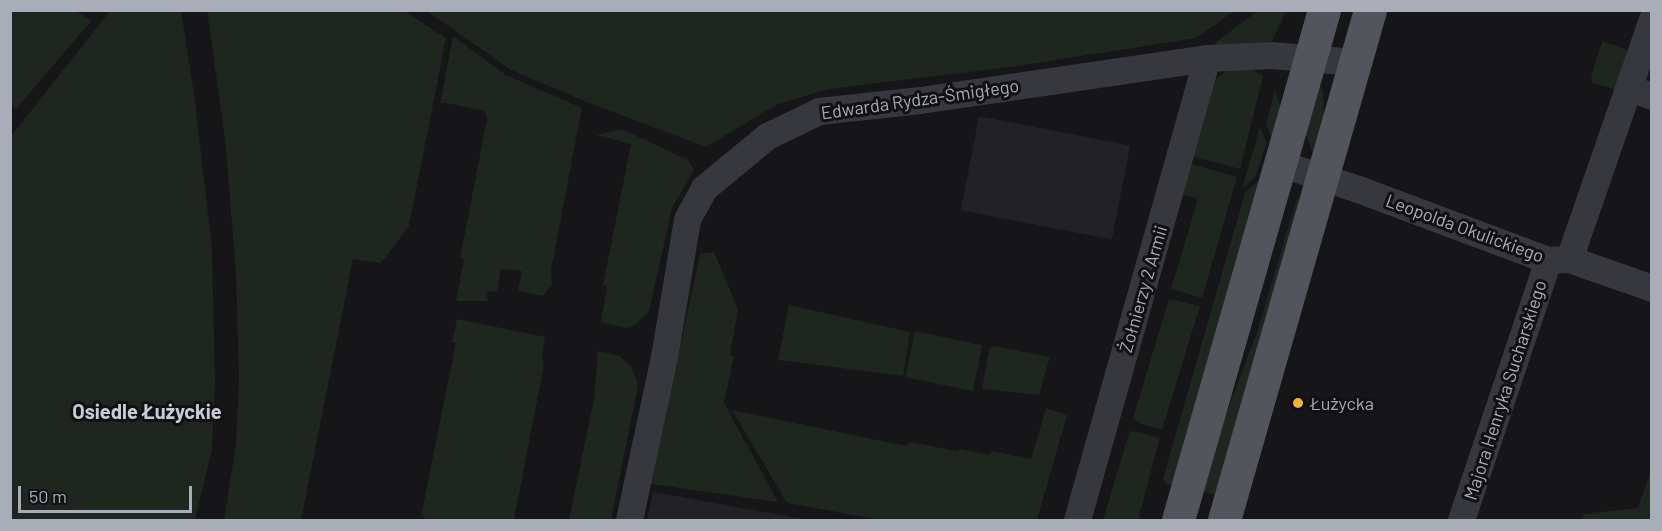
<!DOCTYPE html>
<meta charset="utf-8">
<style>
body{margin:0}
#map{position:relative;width:1662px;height:531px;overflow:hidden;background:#161618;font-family:Barlow,sans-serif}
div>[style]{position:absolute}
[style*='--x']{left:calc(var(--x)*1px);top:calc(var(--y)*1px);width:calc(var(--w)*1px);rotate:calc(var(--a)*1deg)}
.built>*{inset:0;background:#222225;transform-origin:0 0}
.green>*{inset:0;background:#1e261f;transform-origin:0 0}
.minor>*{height:27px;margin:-13.5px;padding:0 13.5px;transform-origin:13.5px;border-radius:13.5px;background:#37383d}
.major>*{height:33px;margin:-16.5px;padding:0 16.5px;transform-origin:16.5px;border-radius:16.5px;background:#53555c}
.dots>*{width:16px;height:16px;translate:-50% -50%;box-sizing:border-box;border:3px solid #111113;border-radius:50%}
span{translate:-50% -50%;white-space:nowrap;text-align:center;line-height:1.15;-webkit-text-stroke:6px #111113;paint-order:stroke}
.street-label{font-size:18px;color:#a8adb8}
.poi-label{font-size:18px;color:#a8adb8}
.left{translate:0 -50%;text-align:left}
.neighbourhood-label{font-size:20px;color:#c9ccd4;font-weight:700}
.frame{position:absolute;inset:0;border:12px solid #a8adb8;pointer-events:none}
.scale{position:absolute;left:18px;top:486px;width:174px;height:27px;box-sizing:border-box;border:3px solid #a8adb8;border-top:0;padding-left:8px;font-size:18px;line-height:21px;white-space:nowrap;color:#a8adb8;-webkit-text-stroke:4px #111113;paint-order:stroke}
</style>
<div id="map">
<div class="built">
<div style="left:979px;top:116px;width:154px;height:96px;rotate:11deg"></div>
<div style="clip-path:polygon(653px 492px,809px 520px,647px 520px)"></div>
</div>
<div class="green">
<div style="clip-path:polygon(10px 11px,75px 11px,92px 20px,16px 109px,11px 104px)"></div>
<div style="clip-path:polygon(110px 11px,181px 11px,195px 100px,212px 250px,215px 381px,212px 449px,195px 520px,11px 520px,11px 136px)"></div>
<div style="clip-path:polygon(207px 11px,404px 11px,446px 38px,409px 226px,381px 263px,353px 259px,301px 520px,224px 520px,236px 444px,239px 380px,236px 272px,225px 138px)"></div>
<div style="clip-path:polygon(427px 11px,1234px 11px,1196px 38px,1018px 66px,829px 89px,778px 104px,706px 147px,584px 101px,511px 70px)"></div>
<div style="clip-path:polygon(1257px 11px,1286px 11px,1272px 41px,1216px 49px,1215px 43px)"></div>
<div style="clip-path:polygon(453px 36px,506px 75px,582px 108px,551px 270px,552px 285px,543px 296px,518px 291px,522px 271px,501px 269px,497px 291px,486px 292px,488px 301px,456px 301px,464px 259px,460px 258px,487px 119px,485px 111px,446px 103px,440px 104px)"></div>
<div style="clip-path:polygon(1602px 41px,1633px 52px,1614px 89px,1593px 83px,1591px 77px)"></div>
<div style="clip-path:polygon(1249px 68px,1263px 76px,1240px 169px,1191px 156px,1214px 81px,1227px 70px)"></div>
<div style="clip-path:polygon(1316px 85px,1320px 86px,1323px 92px,1324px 120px,1315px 151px,1312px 151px,1305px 132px)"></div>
<div style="clip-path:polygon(1275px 89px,1280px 105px,1273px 141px,1266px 125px)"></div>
<div style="clip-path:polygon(1260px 127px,1267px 143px,1255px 177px,1242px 189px)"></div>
<div style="clip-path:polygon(622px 129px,688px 160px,694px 170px,672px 208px,649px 311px,635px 325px,626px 328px,601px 322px,607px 287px,603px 285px,631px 144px,596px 135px)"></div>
<div style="clip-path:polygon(1189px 163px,1237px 177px,1202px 298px,1171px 289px,1198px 199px,1180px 193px)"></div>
<div style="clip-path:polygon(1260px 179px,1174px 486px,1165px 483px,1163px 478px,1245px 193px)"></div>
<div style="clip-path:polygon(1297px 198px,1301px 203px,1220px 496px,1202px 491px,1224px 419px,1257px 332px)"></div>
<div style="clip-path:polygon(714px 252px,738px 309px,730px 355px,734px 356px,724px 403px,778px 502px,651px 484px,700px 254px)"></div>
<div style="clip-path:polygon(1169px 299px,1200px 306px,1162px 430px,1141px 424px,1133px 418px)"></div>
<div style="clip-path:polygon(789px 305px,910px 332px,903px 376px,778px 360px)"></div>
<div style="clip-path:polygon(457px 319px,545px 337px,542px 356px,544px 365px,514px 520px,424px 520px,425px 517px,421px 516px,456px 343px,452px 342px)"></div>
<div style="left:915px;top:331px;width:69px;height:47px;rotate:12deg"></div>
<div style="clip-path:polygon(993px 346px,1050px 357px,1039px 395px,982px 389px,989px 349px)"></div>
<div style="clip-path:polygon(598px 351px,620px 356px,631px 367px,637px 380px,637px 391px,611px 520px,569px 520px,594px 399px)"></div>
<div style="clip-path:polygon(1046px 408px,1067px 415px,1037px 520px,882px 520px,787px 503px,732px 410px,906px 446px,910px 442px,956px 451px,961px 449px,989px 455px,992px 451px,1031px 459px)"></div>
<div style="clip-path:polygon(1133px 431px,1160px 438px,1138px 520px,1103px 520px,1129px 433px)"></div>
<div style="clip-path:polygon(1651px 470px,1651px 520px,1582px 520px,1584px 514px,1638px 508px)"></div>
</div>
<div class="minor">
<div style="--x:1628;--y:88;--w:25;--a:18"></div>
<div style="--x:1279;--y:163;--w:83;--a:18.2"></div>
<div style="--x:1358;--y:189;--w:203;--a:20.5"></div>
<div style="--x:1548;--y:260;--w:21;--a:-3"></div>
<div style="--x:1569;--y:259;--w:88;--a:19.3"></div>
<div style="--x:1569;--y:259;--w:254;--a:-70.9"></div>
<div style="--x:629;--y:520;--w:167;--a:-77.9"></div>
<div style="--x:664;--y:357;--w:140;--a:-80.5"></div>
<div style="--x:687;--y:219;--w:35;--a:-61"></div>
<div style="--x:704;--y:188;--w:82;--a:-39.5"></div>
<div style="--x:767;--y:136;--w:58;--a:-25.7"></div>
<div style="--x:819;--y:111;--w:102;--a:-6.2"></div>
<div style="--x:920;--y:100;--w:290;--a:-8.3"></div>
<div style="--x:1207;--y:58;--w:64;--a:-2.7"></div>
<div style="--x:1271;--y:55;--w:84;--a:4.8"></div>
<div style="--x:1077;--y:520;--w:480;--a:-74.3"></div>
<div style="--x:1461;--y:520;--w:274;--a:-71.5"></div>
</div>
<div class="major">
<div style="--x:1178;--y:520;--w:530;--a:-74.02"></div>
<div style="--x:1224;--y:520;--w:530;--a:-74.02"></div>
</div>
<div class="dots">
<div style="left:1298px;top:403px;background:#f2b134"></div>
</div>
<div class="street-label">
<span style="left:920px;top:99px;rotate:-8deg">Edwarda Rydza-Śmigłego</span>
<span style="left:1465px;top:228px;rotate:20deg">Leopolda Okulickiego</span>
<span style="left:1143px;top:289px;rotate:-74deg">Żołnierzy 2 Armii</span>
<span style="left:1505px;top:390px;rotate:-72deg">Majora Henryka Sucharskiego</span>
</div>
<div class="poi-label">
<span class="left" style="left:1310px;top:403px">Łużycka</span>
</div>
<div class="neighbourhood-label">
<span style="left:147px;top:411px">Osiedle Łużyckie</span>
</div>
<div class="frame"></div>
<div class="scale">50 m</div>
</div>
